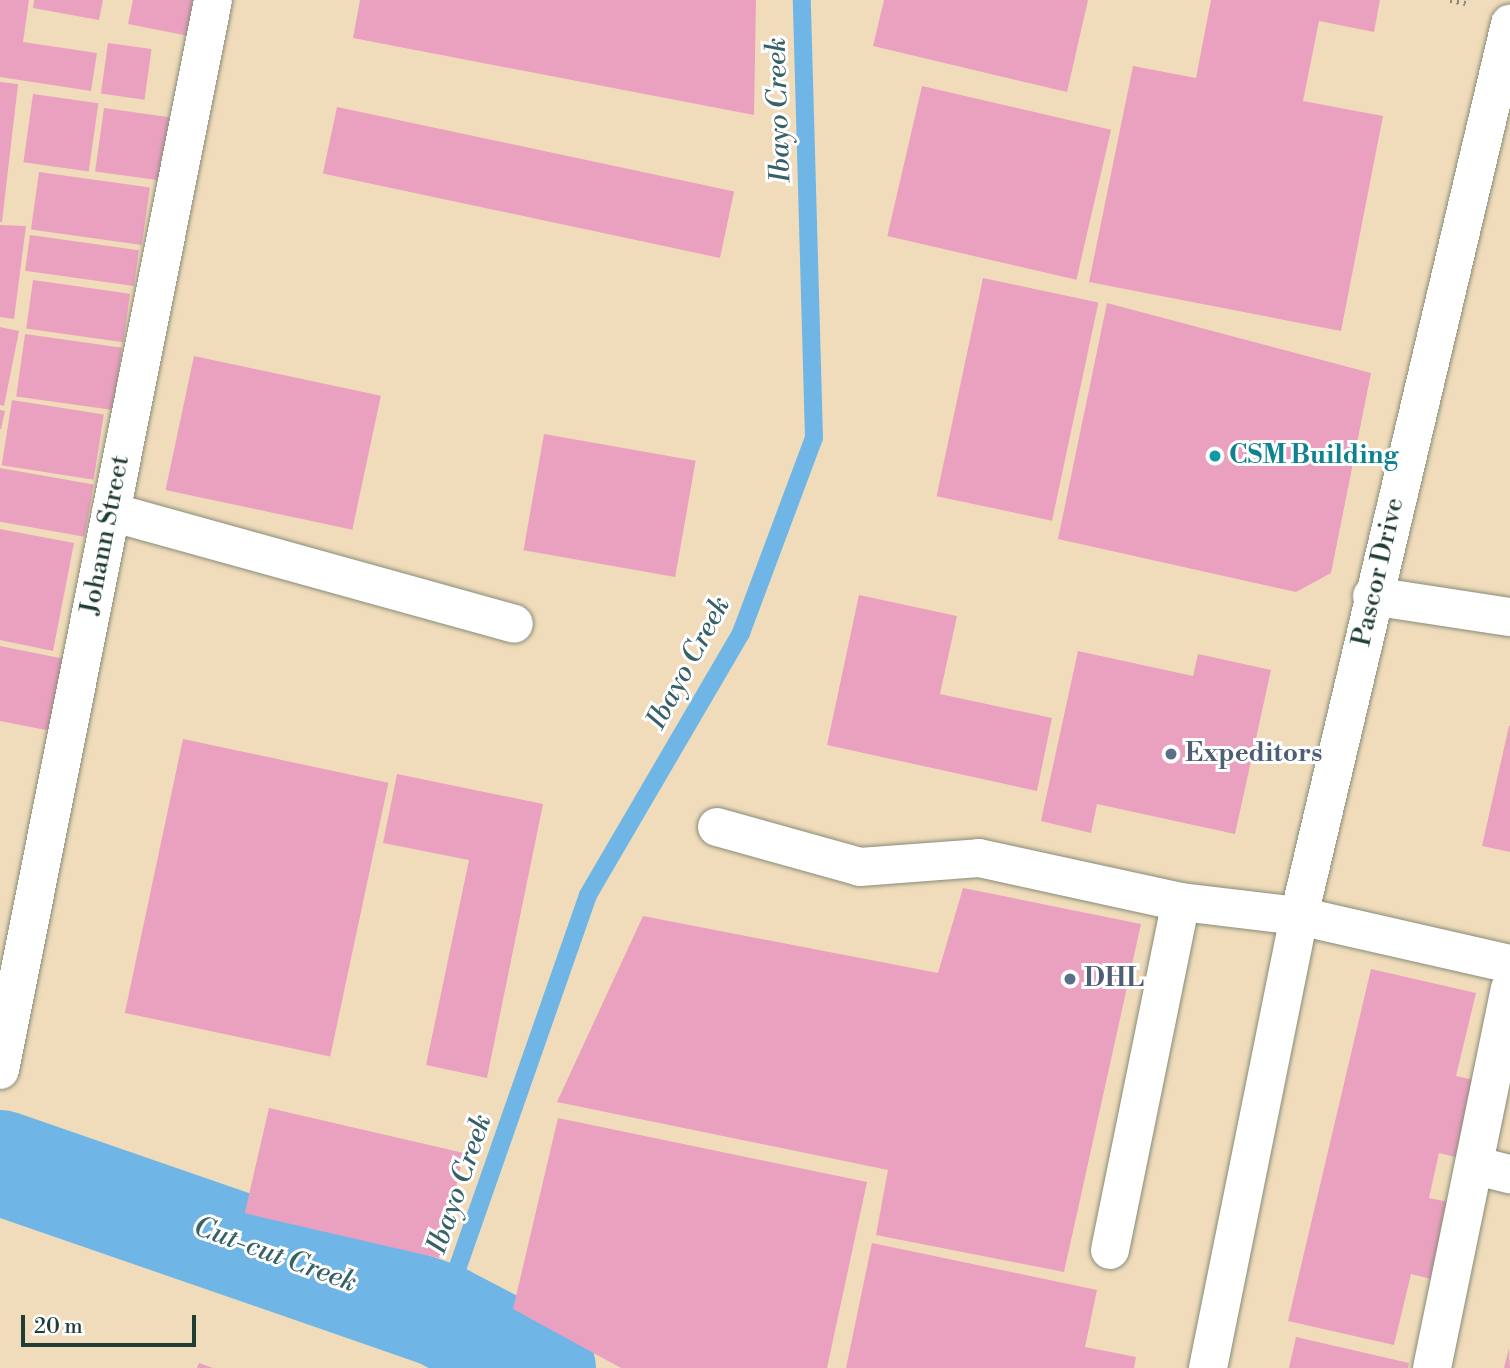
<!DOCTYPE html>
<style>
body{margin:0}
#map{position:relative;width:1510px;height:1368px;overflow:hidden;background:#f0dcbb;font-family:"Libre Bodoni",serif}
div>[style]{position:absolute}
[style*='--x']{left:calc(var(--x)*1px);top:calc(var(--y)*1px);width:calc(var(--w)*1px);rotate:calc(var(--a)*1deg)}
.stream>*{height:18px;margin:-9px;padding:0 9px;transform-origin:9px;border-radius:9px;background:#6fb6e6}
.river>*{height:105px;margin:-52.5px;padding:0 52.5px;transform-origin:52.5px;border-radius:52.5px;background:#6fb6e6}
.building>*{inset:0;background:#eaa1bf;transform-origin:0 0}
.path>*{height:4.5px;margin-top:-2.25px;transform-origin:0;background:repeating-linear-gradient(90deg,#888c78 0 2px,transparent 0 7px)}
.roads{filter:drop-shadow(0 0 2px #888c78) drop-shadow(0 0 2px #888c78)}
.minor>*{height:38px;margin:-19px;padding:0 19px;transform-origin:19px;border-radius:19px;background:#fff}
.dots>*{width:19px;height:19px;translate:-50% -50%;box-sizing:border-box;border:4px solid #fff;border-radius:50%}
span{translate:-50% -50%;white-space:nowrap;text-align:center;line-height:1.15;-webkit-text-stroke:6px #fff;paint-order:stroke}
.culture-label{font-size:26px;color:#0d838f;font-weight:700}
.left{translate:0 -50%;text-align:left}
.street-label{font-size:26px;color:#1f3d34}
.service-label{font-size:26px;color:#4e5e75;font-weight:700}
.water-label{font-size:28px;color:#376169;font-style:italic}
.scale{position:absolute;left:21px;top:1315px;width:175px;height:32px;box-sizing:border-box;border:4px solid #1f3d34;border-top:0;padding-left:9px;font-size:21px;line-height:24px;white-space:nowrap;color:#1f3d34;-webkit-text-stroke:5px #fff;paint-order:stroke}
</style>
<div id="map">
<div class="stream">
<div style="--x:441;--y:1315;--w:445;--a:-70.7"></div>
<div style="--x:588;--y:895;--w:303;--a:-59.7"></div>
<div style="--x:741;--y:633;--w:208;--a:-69.5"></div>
<div style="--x:814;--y:438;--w:438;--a:-91.6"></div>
</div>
<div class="river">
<div style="--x:0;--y:1162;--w:467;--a:19.1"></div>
<div style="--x:441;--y:1315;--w:115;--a:27.5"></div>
</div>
<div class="building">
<div style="clip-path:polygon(0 0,29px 0,23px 42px,97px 53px,91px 91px,0 77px)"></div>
<div style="clip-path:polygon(34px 0,103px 0,99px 20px,33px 8px)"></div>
<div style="clip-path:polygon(133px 0,196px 0,189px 36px,128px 24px)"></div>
<div style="clip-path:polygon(360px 0,756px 0,754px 115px,353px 38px)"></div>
<div style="clip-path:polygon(884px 0,1088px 0,1067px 92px,873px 46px)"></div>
<div style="clip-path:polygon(1211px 0,1380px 0,1374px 32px,1319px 21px,1303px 101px,1383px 116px,1341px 331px,1089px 282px,1133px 66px,1196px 78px)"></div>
<div style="left:108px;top:43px;width:44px;height:51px;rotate:8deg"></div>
<div style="clip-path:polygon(0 82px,18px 84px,2px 222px,0 222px)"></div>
<div style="left:922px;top:86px;width:194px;height:154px;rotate:13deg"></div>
<div style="left:33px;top:94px;width:66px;height:69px;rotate:8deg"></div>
<div style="left:337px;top:107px;width:406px;height:68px;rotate:12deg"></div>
<div style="left:104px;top:108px;width:68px;height:64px;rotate:8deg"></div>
<div style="left:39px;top:172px;width:112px;height:58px;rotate:8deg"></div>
<div style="clip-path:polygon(0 225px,26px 226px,14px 319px,0 317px)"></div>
<div style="left:30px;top:235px;width:110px;height:36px;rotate:8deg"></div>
<div style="left:983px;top:278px;width:118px;height:223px;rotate:12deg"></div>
<div style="left:33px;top:280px;width:98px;height:49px;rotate:8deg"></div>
<div style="clip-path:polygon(1107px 303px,1371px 373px,1331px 573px,1296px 592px,1058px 539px)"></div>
<div style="clip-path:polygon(0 327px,19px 331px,4px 406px,0 405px)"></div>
<div style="left:25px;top:334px;width:98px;height:63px;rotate:8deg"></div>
<div style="left:194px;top:356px;width:191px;height:137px;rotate:12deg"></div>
<div style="left:12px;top:400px;width:93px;height:66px;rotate:9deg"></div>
<div style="clip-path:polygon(0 410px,5px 411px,1px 429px,0 429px)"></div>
<div style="left:544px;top:434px;width:154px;height:118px;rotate:10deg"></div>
<div style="left:0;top:468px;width:95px;height:53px;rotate:10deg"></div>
<div style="clip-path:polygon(0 529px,74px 543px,53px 651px,0 640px)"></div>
<div style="clip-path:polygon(859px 595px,957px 616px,940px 694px,1052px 718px,1037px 791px,827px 745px)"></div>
<div style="clip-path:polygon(0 646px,65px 659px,51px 731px,0 721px)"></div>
<div style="clip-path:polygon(1078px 651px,1193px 676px,1198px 654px,1271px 670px,1235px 834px,1097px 804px,1091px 833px,1041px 821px)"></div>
<div style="clip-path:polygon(1509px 726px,1510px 726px,1510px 852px,1482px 846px)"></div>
<div style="left:183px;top:739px;width:210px;height:280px;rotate:12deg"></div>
<div style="clip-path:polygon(397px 774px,543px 804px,487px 1078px,426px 1065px,469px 860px,383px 843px)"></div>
<div style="clip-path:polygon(963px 888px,1141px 924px,1064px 1272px,876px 1235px,888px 1170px,557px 1102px,643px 916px,938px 973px)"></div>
<div style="clip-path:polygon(1371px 969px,1476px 993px,1456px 1076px,1478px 1081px,1460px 1158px,1439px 1153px,1429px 1198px,1449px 1202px,1431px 1279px,1411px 1274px,1394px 1345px,1288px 1321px)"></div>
<div style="left:269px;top:1108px;width:200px;height:108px;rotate:13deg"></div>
<div style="clip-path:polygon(558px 1118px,867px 1182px,827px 1368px,621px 1368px,513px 1309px)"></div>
<div style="clip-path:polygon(872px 1243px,1097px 1290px,1085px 1347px,1136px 1357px,1134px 1368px,846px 1368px)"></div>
<div style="clip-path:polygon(1296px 1337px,1409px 1363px,1408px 1368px,1289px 1368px)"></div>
<div style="clip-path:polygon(1509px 1348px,1510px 1368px,1504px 1368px)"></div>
<div style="clip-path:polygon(199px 1363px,213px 1368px,197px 1368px)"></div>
</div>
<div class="path">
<div style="--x:1450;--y:0;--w:16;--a:11"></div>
</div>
<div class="roads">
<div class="minor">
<div style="--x:111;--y:512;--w:418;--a:15.5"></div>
<div style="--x:1372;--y:596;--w:140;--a:8.7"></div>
<div style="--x:717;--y:827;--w:148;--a:15.6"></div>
<div style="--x:860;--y:867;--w:119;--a:-4.3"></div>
<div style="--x:979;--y:858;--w:207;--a:12.3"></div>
<div style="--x:1181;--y:902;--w:119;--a:6.8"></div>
<div style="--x:1299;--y:916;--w:216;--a:12.8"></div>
<div style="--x:0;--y:1070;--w:1091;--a:-78.74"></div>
<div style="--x:1477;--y:1166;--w:34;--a:14"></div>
<div style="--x:1110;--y:1250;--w:355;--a:-78.5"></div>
<div style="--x:1208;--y:1368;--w:461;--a:-78.6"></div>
<div style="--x:1299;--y:916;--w:917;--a:-76.69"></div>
<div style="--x:1432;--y:1368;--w:387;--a:-78.4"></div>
</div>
</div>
<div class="dots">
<div style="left:1215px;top:456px;background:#0f9aa8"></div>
<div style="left:1171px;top:754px;background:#5c6f8a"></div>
<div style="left:1070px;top:979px;background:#5c6f8a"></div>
</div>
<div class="culture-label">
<span class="left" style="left:1229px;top:456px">CSM Building</span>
</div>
<div class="street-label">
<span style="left:106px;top:535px;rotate:-79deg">Johann Street</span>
<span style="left:1379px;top:572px;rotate:-77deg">Pascor Drive</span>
</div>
<div class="service-label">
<span class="left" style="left:1185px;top:754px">Expeditors</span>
<span class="left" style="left:1084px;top:979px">DHL</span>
</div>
<div class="water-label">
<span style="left:779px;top:110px;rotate:-92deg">Ibayo Creek</span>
<span style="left:689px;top:663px;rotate:-62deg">Ibayo Creek</span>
<span style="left:460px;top:1184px;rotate:-71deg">Ibayo Creek</span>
<span style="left:275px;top:1255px;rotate:20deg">Cut-cut Creek</span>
</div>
<div class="scale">20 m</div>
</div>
